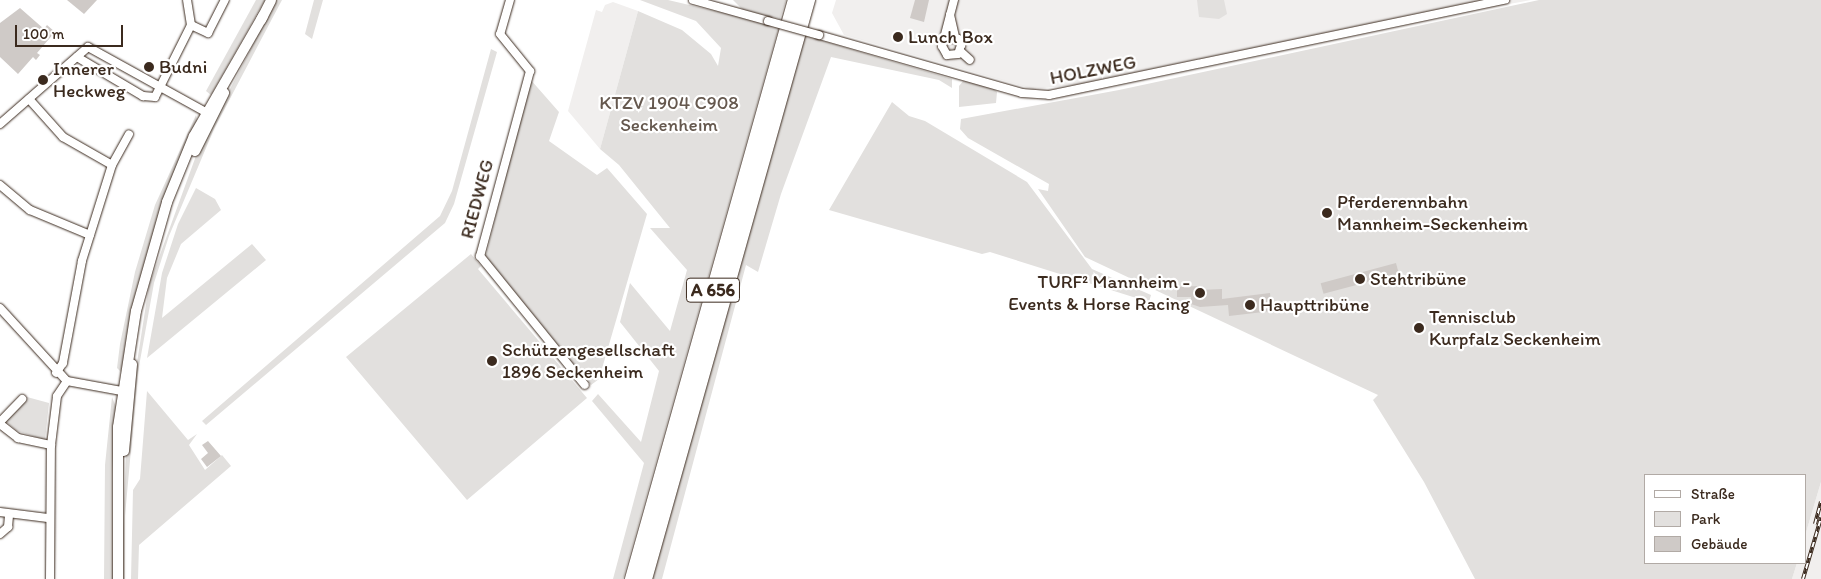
<!DOCTYPE html>
<meta charset="utf-8">
<style>
body{margin:0}
#map{position:relative;width:1821px;height:579px;overflow:hidden;background:#fff;font-family:Itim,sans-serif}
div>[style]{position:absolute}
[style*='--x']{left:calc(var(--x)*1px);top:calc(var(--y)*1px);width:calc(var(--w)*1px);rotate:calc(var(--a)*1deg)}
.built>*{inset:0;background:#f1efee}
.green>*{inset:0;background:#e2e0de}
.building>*{inset:0;background:#cfcac7;transform-origin:0 0}
.roads{filter:drop-shadow(0 0 1px #3b2a1e) drop-shadow(0 0 1px #3b2a1e)}
.minor>*{height:8px;margin:-4px;padding:0 4px;transform-origin:4px;border-radius:4px;background:#fff}
.secondary>*{height:10px;margin:-5px;padding:0 5px;transform-origin:5px;border-radius:5px;background:#fff}
.motorway>*{height:14px;margin:-7px;padding:0 7px;transform-origin:7px;border-radius:7px;background:#fff}
.rail>*{height:4px;margin-top:-2px;transform-origin:0;background:repeating-linear-gradient(90deg,#fff 0 5.5px,#3b2a1e 0 11px);box-sizing:border-box;border-block:1px solid #3b2a1e}
.bridges{filter:drop-shadow(0 0 1px #3b2a1e) drop-shadow(0 0 1px #3b2a1e)}
.minor-bridge>*{height:8px;margin:-4px;padding:0 4px;transform-origin:4px;border-radius:4px;background:#fff}
.dots>*{width:14px;height:14px;translate:-50% -50%;box-sizing:border-box;border:2px solid #fff;border-radius:50%}
span{translate:-50% -50%;white-space:nowrap;text-align:center;line-height:1.15;-webkit-text-stroke:4.5px #fff;paint-order:stroke}
.shield-label span{padding:1px 4px;background:#fff;border:1px solid;border-radius:4px;-webkit-text-stroke-width:0}
.shield-label{font-size:18px;color:#3b2a1e;font-weight:700}
.poi-label{font-size:19px;color:#3b2a1e}
.left{translate:0 -50%;text-align:left}
.right{translate:-100% -50%;text-align:right}
.street-label{font-size:19px;color:#3b2a1e}
.park-label{font-size:19px;color:#65584e}
.legend{position:absolute;left:1644px;top:474px;width:162px;height:90px;box-sizing:border-box;background:#fff;border:1px solid #b1aaa5;margin:0;padding:6px 9px;list-style:none;font-size:15px;color:#3b2a1e}
.legend li{display:flex;align-items:center;gap:10px;height:25px}
.legend b{width:25px;border:1px solid #b1aaa5}
.scale{position:absolute;left:15px;top:25px;width:108px;height:22px;box-sizing:border-box;border:2px solid #3b2a1e;border-top:0;padding-left:6px;font-size:15px;line-height:18px;white-space:nowrap;color:#3b2a1e;-webkit-text-stroke:4px #fff;paint-order:stroke}
</style>
<div id="map">
<div class="built">
<div style="clip-path:polygon(836px 0,1531px 0,1189px 61px,1085px 84px,1033px 89px,844px 35px,832px 13px)"></div>
<div style="clip-path:polygon(613px 2px,638px 11px,600px 149px,568px 111px,596px 10px,602px 12px,605px 5px)"></div>
<div style="clip-path:polygon(1821px 482px,1821px 579px,1792px 579px,1797px 563px,1805px 563px,1805px 536px)"></div>
</div>
<div class="green">
<div style="clip-path:polygon(256px 0,265px 0,211px 95px,206px 91px)"></div>
<div style="clip-path:polygon(276px 0,282px 0,214px 129px,169px 236px,154px 283px,138px 372px,125px 516px,125px 579px,121px 579px,127px 427px,149px 285px,197px 153px)"></div>
<div style="clip-path:polygon(314px 0,323px 0,312px 39px,305px 34px)"></div>
<div style="clip-path:polygon(640px 0,668px 0,779px 26px,623px 579px,613px 579px,644px 463px,592px 401px,598px 394px,641px 442px,659px 371px,620px 322px,630px 283px,670px 331px,687px 270px,650px 228px,670px 228px,619px 165px,600px 149px,638px 11px,682px 30px,711px 54px,718px 66px,721px 48px,696px 21px)"></div>
<div style="clip-path:polygon(733px 0,786px 0,780px 19px,743px 10px)"></div>
<div style="clip-path:polygon(1197px 0,1224px 0,1227px 14px,1219px 19px,1199px 17px)"></div>
<div style="clip-path:polygon(1539px 0,1821px 0,1821px 482px,1805px 536px,1805px 475px,1645px 475px,1645px 563px,1797px 563px,1792px 579px,1475px 579px,1424px 482px,1373px 400px,1378px 395px,1085px 257px,1038px 189px,1048px 191px,1049px 184px,968px 138px,960px 129px,961px 119px,1119px 90px)"></div>
<div style="clip-path:polygon(803px 35px,952px 79px,952px 88px,939px 80px,831px 57px,781px 194px,758px 272px,746px 265px,662px 579px,652px 579px)"></div>
<div style="clip-path:polygon(491px 49px,497px 52px,454px 204px,445px 223px,206px 425px,202px 421px,440px 216px,452px 191px)"></div>
<div style="clip-path:polygon(530px 79px,559px 112px,549px 141px,597px 175px,607px 168px,647px 214px,599px 379px,591px 385px,485px 259px)"></div>
<div style="clip-path:polygon(964px 80px,993px 88px,997px 92px,996px 103px,959px 107px,959px 86px)"></div>
<div style="clip-path:polygon(892px 102px,909px 116px,925px 121px,1027px 182px,1092px 269px,1151px 295px,1149px 302px,990px 252px,982px 254px,829px 210px)"></div>
<div style="clip-path:polygon(196px 115px,197px 121px,133px 312px,121px 372px,117px 368px,120px 344px,135px 272px,155px 205px)"></div>
<div style="clip-path:polygon(196px 188px,215px 199px,221px 210px,181px 244px,167px 278px,162px 318px,252px 244px,266px 260px,147px 358px,162px 273px,178px 224px)"></div>
<div style="clip-path:polygon(471px 254px,481px 266px,478px 269px,587px 398px,467px 500px,346px 357px)"></div>
<div style="clip-path:polygon(147px 391px,188px 440px,197px 434px,189px 445px,205px 470px,222px 455px,231px 466px,139px 545px,138px 579px,131px 579px,133px 490px,140px 479px)"></div>
<div style="clip-path:polygon(27px 397px,49px 403px,45px 440px,17px 431px,4px 420px)"></div>
<div style="clip-path:polygon(112px 397px,116px 407px,112px 474px,113px 579px,104px 579px,105px 465px)"></div>
</div>
<div class="building">
<div style="clip-path:polygon(67px 0,97px 0,84px 14px)"></div>
<div style="clip-path:polygon(915px 0,929px 0,924px 22px,910px 18px)"></div>
<div style="clip-path:polygon(20px 8px,44px 29px,47px 25px,55px 32px,37px 53px,40px 55px,36px 60px,33px 57px,18px 74px,0 57px,0 23px)"></div>
<div style="left:1396px;top:263px;width:11px;height:78px;rotate:75deg"></div>
<div style="clip-path:polygon(1199px 286px,1199px 290px,1222px 289px,1222px 299px,1270px 293px,1272px 311px,1229px 316px,1228px 305px,1200px 307px,1191px 304px,1191px 297px,1177px 297px,1177px 287px)"></div>
<div style="clip-path:polygon(208px 441px,221px 456px,207px 467px,201px 459px,208px 453px,202px 445px)"></div>
</div>
<div class="roads">
<div class="minor">
<div style="--x:510;--y:0;--w:35;--a:106"></div>
<div style="--x:500;--y:34;--w:48;--a:51"></div>
<div style="--x:530;--y:71;--w:192;--a:105.1"></div>
<div style="--x:480;--y:256;--w:166;--a:50.9"></div>
<div style="--x:693;--y:0;--w:78;--a:15.6"></div>
<div style="--x:950;--y:15;--w:23;--a:77"></div>
<div style="--x:191;--y:25;--w:19;--a:25"></div>
<div style="--x:208;--y:33;--w:37;--a:-63"></div>
<div style="--x:819;--y:35;--w:211;--a:15.9"></div>
<div style="--x:1022;--y:93;--w:27;--a:4"></div>
<div style="--x:1049;--y:95;--w:466;--a:-11.8"></div>
<div style="--x:946;--y:39;--w:12;--a:0"></div>
<div style="--x:958;--y:39;--w:7;--a:63"></div>
<div style="--x:961;--y:45;--w:9;--a:108"></div>
<div style="--x:958;--y:54;--w:11;--a:175"></div>
<div style="--x:947;--y:55;--w:10;--a:-119"></div>
<div style="--x:942;--y:46;--w:48;--a:-75.4"></div>
<div style="--x:960;--y:51;--w:13;--a:42"></div>
<div style="--x:77;--y:57;--w:77;--a:30.6"></div>
<div style="--x:143;--y:96;--w:12;--a:5"></div>
<div style="--x:155;--y:97;--w:80;--a:-63.4"></div>
<div style="--x:191;--y:25;--w:25;--a:-99"></div>
<div style="--x:29;--y:99;--w:51;--a:48.2"></div>
<div style="--x:63;--y:137;--w:56;--a:29.7"></div>
<div style="--x:112;--y:165;--w:101;--a:107.4"></div>
<div style="--x:82;--y:261;--w:104;--a:100.6"></div>
<div style="--x:63;--y:363;--w:12;--a:125"></div>
<div style="--x:0;--y:124;--w:117;--a:-41.2"></div>
<div style="--x:88;--y:47;--w:141;--a:28.9"></div>
<div style="--x:112;--y:165;--w:35;--a:-61"></div>
<div style="--x:0;--y:185;--w:39;--a:40"></div>
<div style="--x:30;--y:210;--w:65;--a:22.6"></div>
<div style="--x:0;--y:308;--w:99;--a:47.5"></div>
<div style="--x:67;--y:381;--w:61;--a:10.4"></div>
<div style="--x:0;--y:422;--w:32;--a:-46"></div>
<div style="--x:0;--y:424;--w:23;--a:38"></div>
<div style="--x:18;--y:438;--w:34;--a:12"></div>
<div style="--x:0;--y:512;--w:48;--a:7.1"></div>
<div style="--x:0;--y:534;--w:11;--a:-41"></div>
<div style="--x:8;--y:527;--w:12;--a:-85"></div>
<div style="--x:50;--y:579;--w:134;--a:-89.6"></div>
<div style="--x:51;--y:445;--w:49;--a:-83"></div>
<div style="--x:57;--y:396;--w:18;--a:-56"></div>
</div>
<div class="secondary">
<div style="--x:261;--y:20;--w:22;--a:-63"></div>
<div style="--x:195;--y:151;--w:65;--a:-63.4"></div>
<div style="--x:124;--y:451;--w:87;--a:-84.7"></div>
<div style="--x:118;--y:579;--w:152;--a:-90"></div>
<div style="--x:118;--y:427;--w:117;--a:-81.2"></div>
<div style="--x:136;--y:311;--w:113;--a:-74.1"></div>
<div style="--x:167;--y:202;--w:71;--a:-67.8"></div>
<div style="--x:194;--y:136;--w:138;--a:-60.1"></div>
</div>
<div class="motorway">
<div style="--x:632;--y:579;--w:602;--a:-74.28"></div>
<div style="--x:645;--y:579;--w:602;--a:-74.28"></div>
</div>
</div>
<div class="rail">
<div style="--x:1815;--y:524;--w:23;--a:-75"></div>
<div style="--x:1803;--y:579;--w:64;--a:-73.6"></div>
</div>
<div class="bridges">
<div class="minor-bridge">
<div style="--x:768;--y:21;--w:53;--a:15.4"></div>
</div>
</div>
<div class="dots">
<div style="left:898px;top:37px;background:#3b2a1e"></div>
<div style="left:149px;top:67px;background:#3b2a1e"></div>
<div style="left:43px;top:80px;background:#3b2a1e"></div>
<div style="left:1327px;top:213px;background:#3b2a1e"></div>
<div style="left:1360px;top:279px;background:#3b2a1e"></div>
<div style="left:1200px;top:293px;background:#3b2a1e"></div>
<div style="left:1250px;top:305px;background:#3b2a1e"></div>
<div style="left:1419px;top:328px;background:#3b2a1e"></div>
<div style="left:492px;top:361px;background:#3b2a1e"></div>
</div>
<div class="shield-label">
<span style="left:713px;top:290px">A 656</span>
</div>
<div class="poi-label">
<span class="left" style="left:908px;top:37px">Lunch Box</span>
<span class="left" style="left:159px;top:67px">Budni</span>
<span class="left" style="left:53px;top:80px">Innerer<br>Heckweg</span>
<span class="left" style="left:1337px;top:213px">Pferderennbahn<br>Mannheim-Seckenheim</span>
<span class="left" style="left:1370px;top:279px">Stehtribüne</span>
<span class="right" style="left:1190px;top:293px">TURF² Mannheim -<br>Events &amp; Horse Racing</span>
<span class="left" style="left:1260px;top:305px">Haupttribüne</span>
<span class="left" style="left:1429px;top:328px">Tennisclub<br>Kurpfalz Seckenheim</span>
<span class="left" style="left:502px;top:361px">Schützengesellschaft<br>1896 Seckenheim</span>
</div>
<div class="street-label">
<span style="left:1093px;top:70px;rotate:-11deg">HOLZWEG</span>
<span style="left:477px;top:199px;rotate:-75deg">RIEDWEG</span>
</div>
<div class="park-label">
<span style="left:669px;top:114px">KTZV 1904 C908<br>Seckenheim</span>
</div>
<ul class="legend">
<li><b style="height:6px;background:#fff"></b>Straße</li>
<li><b style="height:14px;background:#e2e0de"></b>Park</li>
<li><b style="height:14px;background:#cfcac7"></b>Gebäude</li>
</ul>
<div class="scale">100 m</div>
</div>
